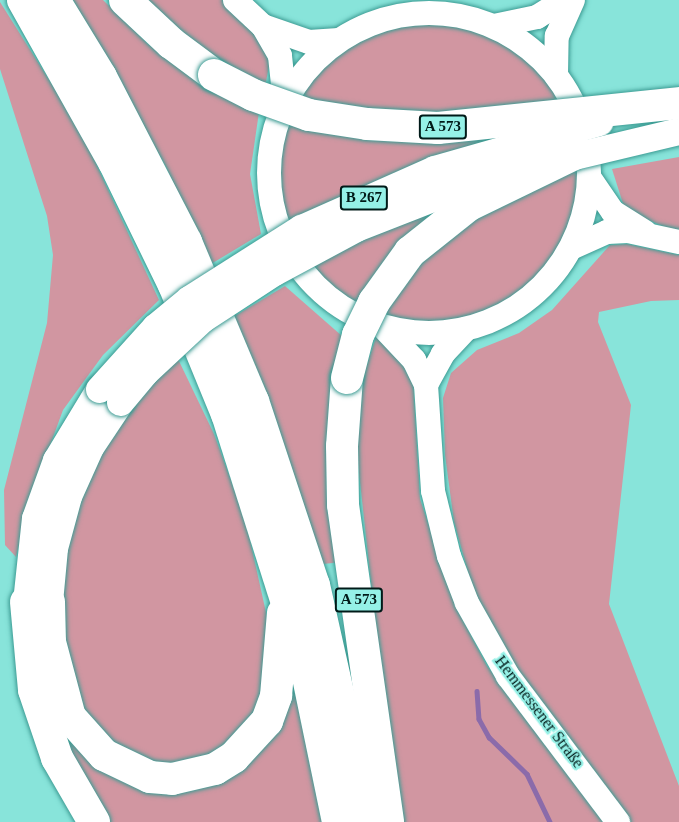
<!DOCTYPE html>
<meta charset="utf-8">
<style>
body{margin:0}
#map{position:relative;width:679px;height:822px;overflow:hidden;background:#88e4da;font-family:Georgia,serif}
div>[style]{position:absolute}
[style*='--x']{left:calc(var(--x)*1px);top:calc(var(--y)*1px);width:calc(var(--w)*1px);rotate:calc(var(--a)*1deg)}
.green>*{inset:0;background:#d196a1}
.round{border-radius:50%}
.stream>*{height:4.5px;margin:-2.25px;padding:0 2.25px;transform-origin:2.25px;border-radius:2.25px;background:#8b6baa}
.roads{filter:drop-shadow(0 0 2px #3c9b93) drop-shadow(0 0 2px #3c9b93)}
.secondary>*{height:24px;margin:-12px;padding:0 12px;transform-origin:12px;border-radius:12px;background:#fff}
.secondary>.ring{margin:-12px;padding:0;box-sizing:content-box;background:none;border:24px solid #fff;border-radius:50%}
.primary>*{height:27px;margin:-13.5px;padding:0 13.5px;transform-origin:13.5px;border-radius:13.5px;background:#fff}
.motorway>*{height:32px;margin:-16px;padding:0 16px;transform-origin:16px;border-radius:16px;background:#fff}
.bridges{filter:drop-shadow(0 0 2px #3c9b93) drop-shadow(0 0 2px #3c9b93)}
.primary-bridge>*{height:27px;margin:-13.5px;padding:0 13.5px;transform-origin:13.5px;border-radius:13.5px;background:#fff}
.motorway-bridge>*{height:32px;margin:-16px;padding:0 16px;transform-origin:16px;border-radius:16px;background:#fff}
span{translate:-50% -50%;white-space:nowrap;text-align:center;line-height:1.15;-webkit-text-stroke:4.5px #95f1e7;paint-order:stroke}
.shield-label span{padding:2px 4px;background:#95f1e7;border:2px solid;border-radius:4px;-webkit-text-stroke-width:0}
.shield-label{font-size:15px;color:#001a18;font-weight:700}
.street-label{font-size:16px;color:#001a18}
</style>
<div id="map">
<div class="green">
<div style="clip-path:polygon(73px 0,103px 0,149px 45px,208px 87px,259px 112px,250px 174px,261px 234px,211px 264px,166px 167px)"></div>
<div style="clip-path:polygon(137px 0,222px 0,259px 33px,271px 56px,265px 87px,215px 64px)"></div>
<div style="clip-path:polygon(0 2px,80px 129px,159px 300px,103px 355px,63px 410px,30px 500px,16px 557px,5px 545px,4px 490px,47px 323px,53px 255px,47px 216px,0 69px)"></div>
<div class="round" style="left:280px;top:22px;width:300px;height:300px"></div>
<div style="clip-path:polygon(679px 157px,679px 233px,625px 210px,612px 169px)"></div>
<div style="clip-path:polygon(627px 244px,679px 255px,679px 300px,651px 301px,599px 312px,598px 322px,631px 405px,609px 604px,679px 786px,679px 822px,627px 822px,517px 672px,477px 604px,454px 522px,445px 455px,443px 398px,451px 373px,477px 350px,519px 333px,552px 310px,610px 245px)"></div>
<div style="clip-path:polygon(285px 286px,342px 336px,342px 562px,323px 564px,233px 317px)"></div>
<div style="clip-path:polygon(377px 334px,413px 377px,420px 499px,457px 609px,487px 666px,606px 822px,397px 822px,355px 436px,362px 380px)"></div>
<div style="clip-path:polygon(178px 359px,214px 434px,246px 522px,267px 617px,270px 672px,254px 719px,214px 756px,176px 766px,136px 762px,97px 739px,69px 684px,59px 615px,69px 515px,117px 421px)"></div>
<div style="clip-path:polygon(290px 670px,302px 705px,324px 822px,106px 822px,83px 789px,49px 705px,114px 773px,237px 772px)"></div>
</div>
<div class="stream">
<div style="--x:477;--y:691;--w:28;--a:86"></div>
<div style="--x:479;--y:719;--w:21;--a:61"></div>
<div style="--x:489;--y:737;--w:53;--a:44.2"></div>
<div style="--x:527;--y:774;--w:53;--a:64.4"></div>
</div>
<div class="roads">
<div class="secondary">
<div style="--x:235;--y:0;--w:38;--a:43"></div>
<div style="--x:263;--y:26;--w:34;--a:60"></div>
<div style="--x:280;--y:56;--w:29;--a:84"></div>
<div style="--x:283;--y:85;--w:22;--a:100"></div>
<div class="ring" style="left:269px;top:13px;width:296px;height:296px"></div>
<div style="--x:263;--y:26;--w:49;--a:19.2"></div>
<div style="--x:309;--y:42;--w:30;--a:-4"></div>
<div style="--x:494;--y:26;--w:44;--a:-11.8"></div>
<div style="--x:537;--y:17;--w:32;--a:-32"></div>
<div style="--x:556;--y:75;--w:39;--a:-89"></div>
<div style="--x:557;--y:36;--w:39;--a:-66"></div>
<div style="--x:589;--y:177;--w:42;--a:55.6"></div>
<div style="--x:613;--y:212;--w:38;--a:32"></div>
<div style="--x:571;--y:248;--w:39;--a:-24"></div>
<div style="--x:607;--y:232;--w:21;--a:-3"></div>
<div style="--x:628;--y:231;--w:52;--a:12.2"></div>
<div style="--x:382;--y:326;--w:47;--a:46.7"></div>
<div style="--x:414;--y:360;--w:28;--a:64"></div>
<div style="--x:466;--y:329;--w:34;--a:133"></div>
<div style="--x:443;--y:354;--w:35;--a:119"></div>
<div style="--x:426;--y:385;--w:106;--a:86.2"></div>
<div style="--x:433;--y:491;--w:67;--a:76.2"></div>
<div style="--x:449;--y:556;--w:50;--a:69"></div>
<div style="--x:467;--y:603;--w:84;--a:60.7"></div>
<div style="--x:508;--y:676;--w:183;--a:53"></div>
</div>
<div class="primary">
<div style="--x:26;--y:602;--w:84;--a:-83.9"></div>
<div style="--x:35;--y:518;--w:62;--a:-70.1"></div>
<div style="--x:56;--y:460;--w:83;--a:-58.8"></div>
<div style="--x:49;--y:602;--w:54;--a:-84.7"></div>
<div style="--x:54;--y:548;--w:54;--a:-74.9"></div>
<div style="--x:68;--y:496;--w:54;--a:-65.8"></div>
<div style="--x:90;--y:447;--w:54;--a:-56.3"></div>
</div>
<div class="motorway">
<div style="--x:23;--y:0;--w:186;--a:60.7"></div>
<div style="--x:114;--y:162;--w:137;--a:64"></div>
<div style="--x:174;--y:285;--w:139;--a:67.7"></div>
<div style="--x:227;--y:414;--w:251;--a:72.4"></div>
<div style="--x:303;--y:653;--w:173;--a:78.3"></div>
<div style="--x:54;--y:0;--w:90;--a:58.6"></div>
<div style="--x:101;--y:77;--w:186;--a:62.7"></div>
<div style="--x:186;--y:242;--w:173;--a:67.2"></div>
<div style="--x:253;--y:401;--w:194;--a:71.7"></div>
<div style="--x:314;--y:585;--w:243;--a:77.4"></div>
<div style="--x:125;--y:0;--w:63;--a:43.1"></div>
<div style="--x:171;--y:43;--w:54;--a:36.7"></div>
<div style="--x:347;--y:378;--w:68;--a:94.2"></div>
<div style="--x:342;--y:446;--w:59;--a:89"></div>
<div style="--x:343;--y:505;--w:320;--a:81.9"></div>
<div style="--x:26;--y:602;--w:88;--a:84.8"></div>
<div style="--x:34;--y:690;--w:72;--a:71.3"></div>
<div style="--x:57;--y:758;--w:74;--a:60"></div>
<div style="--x:49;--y:602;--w:40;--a:88.6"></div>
<div style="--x:50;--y:642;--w:78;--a:75.1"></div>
<div style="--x:70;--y:717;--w:51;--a:48.2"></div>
<div style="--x:104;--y:755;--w:51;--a:25.6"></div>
<div style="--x:150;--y:777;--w:22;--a:5"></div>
<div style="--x:172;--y:779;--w:44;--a:-13.1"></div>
<div style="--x:215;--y:769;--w:22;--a:-32"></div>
<div style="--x:234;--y:757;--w:49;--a:-47.5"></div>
<div style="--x:267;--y:721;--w:27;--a:-70"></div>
<div style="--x:276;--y:696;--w:83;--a:-85.2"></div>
</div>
</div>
<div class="bridges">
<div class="primary-bridge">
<div style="--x:99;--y:389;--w:84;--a:-47.9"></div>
<div style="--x:155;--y:327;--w:44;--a:-39.5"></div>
<div style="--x:189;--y:299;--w:133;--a:-32.4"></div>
<div style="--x:301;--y:228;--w:145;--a:-23.9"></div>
<div style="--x:434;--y:169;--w:172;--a:-15.9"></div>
<div style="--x:120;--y:402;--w:39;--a:-50"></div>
<div style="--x:145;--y:372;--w:78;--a:-42.9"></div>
<div style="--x:202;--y:319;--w:86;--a:-33.1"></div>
<div style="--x:274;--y:272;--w:93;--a:-28.2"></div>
<div style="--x:356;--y:228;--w:140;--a:-21.4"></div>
<div style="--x:486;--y:177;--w:198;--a:-13.4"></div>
</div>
<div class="motorway-bridge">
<div style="--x:214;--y:75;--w:44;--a:27.1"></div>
<div style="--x:253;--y:95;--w:59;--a:19.7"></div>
<div style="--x:309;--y:115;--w:59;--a:8.8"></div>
<div style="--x:367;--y:124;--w:71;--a:3.2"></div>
<div style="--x:438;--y:128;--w:242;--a:-5.9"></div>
<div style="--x:347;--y:378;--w:44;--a:-75.7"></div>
<div style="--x:358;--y:335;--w:37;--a:-64"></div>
<div style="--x:374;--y:302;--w:62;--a:-54.2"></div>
<div style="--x:410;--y:252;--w:75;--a:-38.5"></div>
<div style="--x:469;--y:205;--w:119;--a:-25.9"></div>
</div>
</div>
<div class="shield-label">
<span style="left:443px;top:127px">A 573</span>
<span style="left:364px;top:198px">B 267</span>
<span style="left:359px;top:600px">A 573</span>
</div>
<div class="street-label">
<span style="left:539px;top:712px;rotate:53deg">Hemmessener Straße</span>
</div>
</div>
